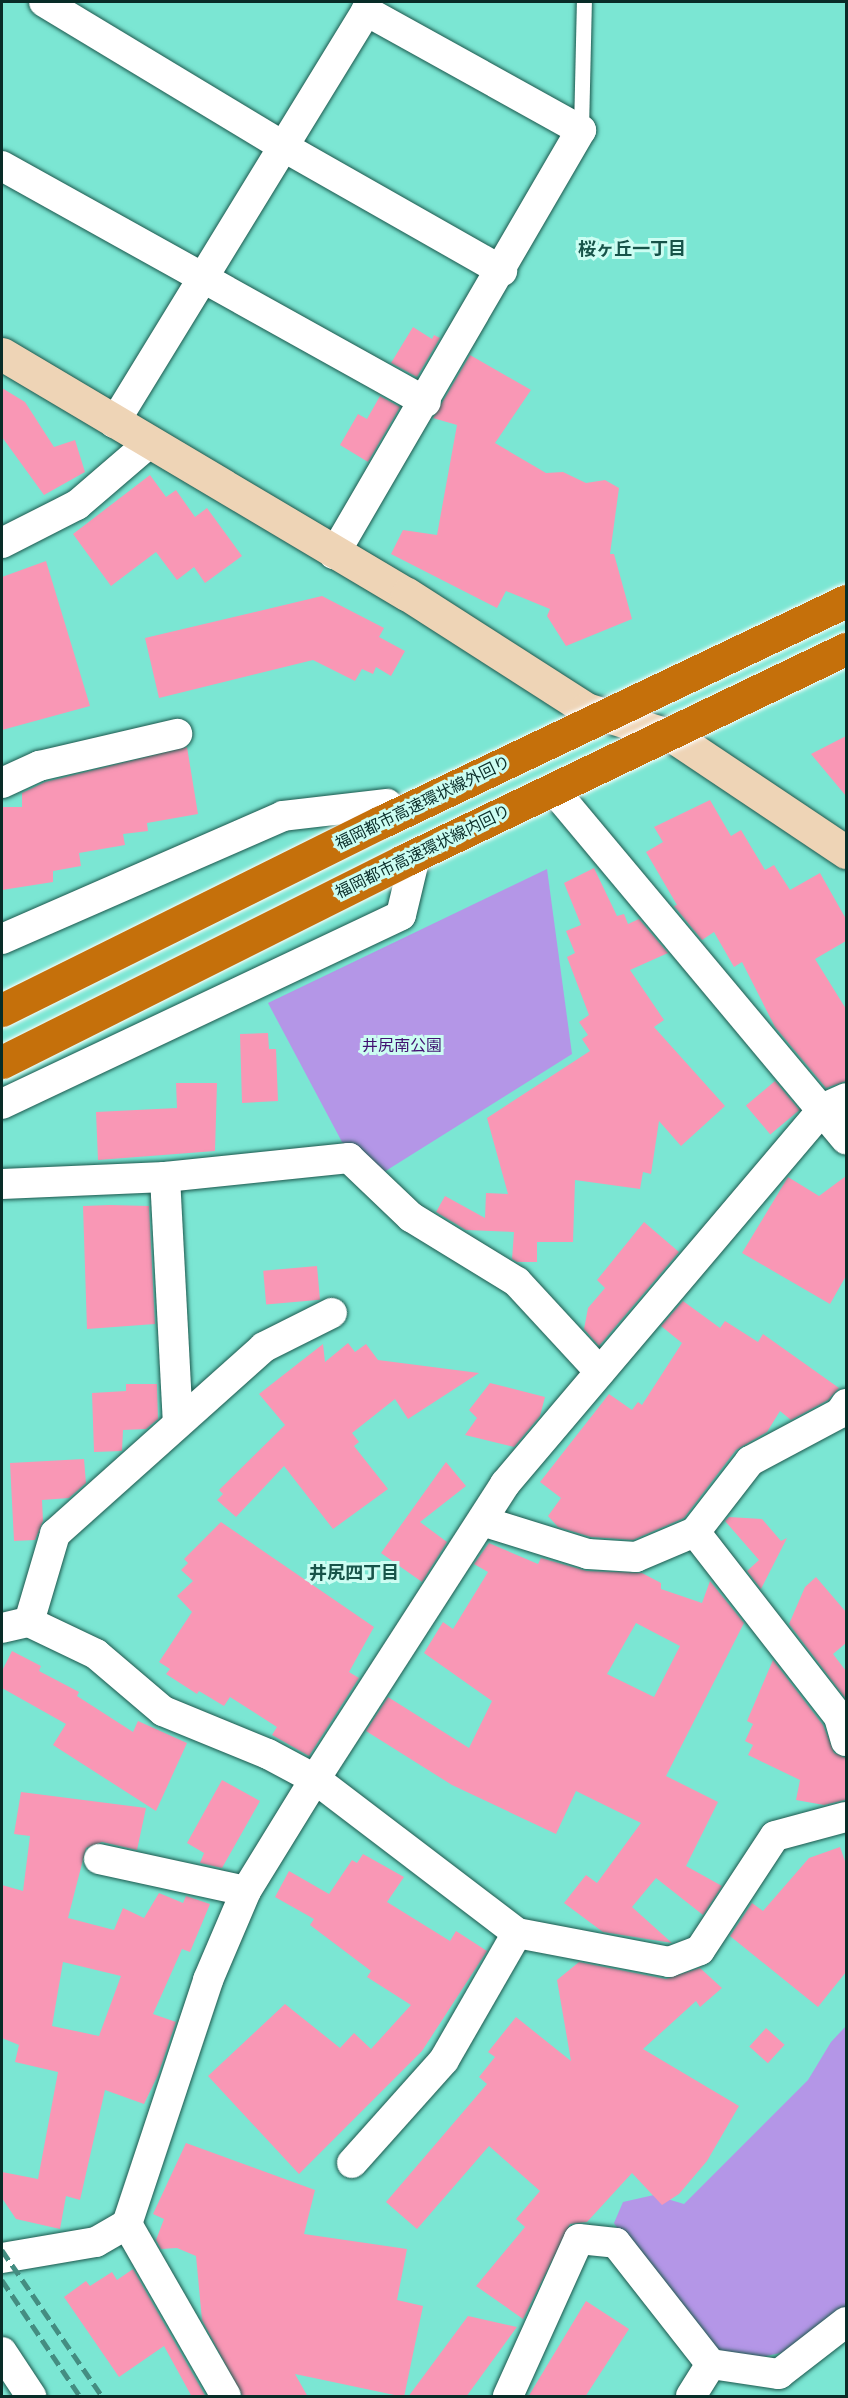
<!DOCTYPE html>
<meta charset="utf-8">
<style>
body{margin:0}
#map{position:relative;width:848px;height:2398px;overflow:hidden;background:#7be6d3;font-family:"Public Sans","Noto Sans JP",sans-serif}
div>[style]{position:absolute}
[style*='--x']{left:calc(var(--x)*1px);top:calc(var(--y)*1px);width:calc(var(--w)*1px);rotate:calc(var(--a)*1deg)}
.green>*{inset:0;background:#b496e7}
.building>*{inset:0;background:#f997b5;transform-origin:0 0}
.roads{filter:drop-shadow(0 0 2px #1c574d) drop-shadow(0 0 2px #1c574d)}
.lane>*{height:15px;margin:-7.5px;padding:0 7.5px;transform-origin:7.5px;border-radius:7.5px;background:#fff}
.street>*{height:30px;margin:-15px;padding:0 15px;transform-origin:15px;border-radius:15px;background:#fff}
.secondary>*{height:33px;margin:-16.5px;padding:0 16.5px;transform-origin:16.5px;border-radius:16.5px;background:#eed4b6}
.rail>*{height:4.5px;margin-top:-2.25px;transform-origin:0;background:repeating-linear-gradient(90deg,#448d81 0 12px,transparent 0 18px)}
.bridges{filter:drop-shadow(0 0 2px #fff) drop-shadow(0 0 2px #fff)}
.highway-bridge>*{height:33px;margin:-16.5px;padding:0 16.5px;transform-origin:16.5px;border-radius:16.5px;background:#c5700b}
span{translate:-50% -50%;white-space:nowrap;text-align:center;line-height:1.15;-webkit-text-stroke:6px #ccfdf2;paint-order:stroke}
.street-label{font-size:16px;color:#082c27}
.park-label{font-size:16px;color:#411270}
.neighbourhood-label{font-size:18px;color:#175349;font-weight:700}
.frame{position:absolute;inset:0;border:3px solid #082c27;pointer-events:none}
</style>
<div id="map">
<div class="green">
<div style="clip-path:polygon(547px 869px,572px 1054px,384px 1172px,342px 1142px,268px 1003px)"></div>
<div style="clip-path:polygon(846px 2026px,846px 2308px,794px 2350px,758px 2358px,715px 2350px,633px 2254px,614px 2223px,623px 2202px,654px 2195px,684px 2204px,808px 2080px,831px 2042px)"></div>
</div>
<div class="building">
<div style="clip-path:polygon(413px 327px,432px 339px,434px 335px,440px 338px,417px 377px,391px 363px)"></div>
<div style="clip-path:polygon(470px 355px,531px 390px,495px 443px,546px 473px,563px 472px,586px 483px,605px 480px,619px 488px,610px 554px,614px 554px,632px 619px,566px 646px,547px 616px,550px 609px,506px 591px,497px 608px,391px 554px,403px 530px,437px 535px,457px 425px,433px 418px)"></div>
<div style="clip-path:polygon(2px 388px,25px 402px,54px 447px,75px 440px,85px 472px,44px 495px,2px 437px)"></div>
<div style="clip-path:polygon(380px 396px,400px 407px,368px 462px,340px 445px,358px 414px,367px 419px)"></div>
<div style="clip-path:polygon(150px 475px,166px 497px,176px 490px,195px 517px,207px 508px,242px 556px,205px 583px,194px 567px,177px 580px,156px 552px,111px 586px,73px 534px)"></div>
<div style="clip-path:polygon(46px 561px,90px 706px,2px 730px,2px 577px)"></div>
<div style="clip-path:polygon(322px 596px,384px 628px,379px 637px,405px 651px,391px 676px,376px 667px,373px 674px,362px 669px,355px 681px,313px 660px,159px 698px,145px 638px)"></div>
<div style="clip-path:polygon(846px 736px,846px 796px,811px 754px)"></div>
<div style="clip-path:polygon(187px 747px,198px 814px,147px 823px,148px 831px,123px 834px,125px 845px,79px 853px,81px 866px,53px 871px,53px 882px,2px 890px,2px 807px,22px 807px,22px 793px,45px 782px)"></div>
<div style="clip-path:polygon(710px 800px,731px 836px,741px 830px,765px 870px,774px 865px,790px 890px,820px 873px,846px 919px,846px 941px,815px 959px,846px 1009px,846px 1081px,826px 1088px,775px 1027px,742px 962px,734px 967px,714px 932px,702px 940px,674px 906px,677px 905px,646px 852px,663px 842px,654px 827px)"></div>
<div style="clip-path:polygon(594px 868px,617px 916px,624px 914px,628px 924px,639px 919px,668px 953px,630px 970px,664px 1020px,654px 1027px,725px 1106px,681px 1146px,659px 1121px,651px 1174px,643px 1172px,640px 1189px,575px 1180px,573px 1242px,537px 1242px,537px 1262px,517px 1262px,512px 1259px,514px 1232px,466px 1230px,436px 1212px,445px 1196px,485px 1218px,486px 1193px,508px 1194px,487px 1118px,590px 1051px,582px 1039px,588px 1035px,579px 1022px,589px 1015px,567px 957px,575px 953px,566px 931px,581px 925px,564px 883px)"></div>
<div style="clip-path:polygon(268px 1033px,269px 1049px,276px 1049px,278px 1101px,242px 1103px,240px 1034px)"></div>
<div style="left:775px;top:1081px;width:38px;height:38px;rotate:50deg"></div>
<div style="clip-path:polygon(176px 1083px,217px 1083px,215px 1151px,98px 1160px,96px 1112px,177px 1108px)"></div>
<div style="clip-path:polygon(846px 1176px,846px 1276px,830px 1304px,742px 1253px,788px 1177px,819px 1196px)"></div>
<div style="clip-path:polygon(110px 1205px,149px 1206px,155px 1324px,87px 1329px,83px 1206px)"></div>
<div style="clip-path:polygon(644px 1222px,679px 1252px,599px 1346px,584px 1329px,588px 1308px,605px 1288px,597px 1280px)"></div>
<div style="left:317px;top:1266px;width:34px;height:54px;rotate:85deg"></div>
<div style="clip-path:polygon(683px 1301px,720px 1328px,725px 1321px,758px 1342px,763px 1334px,839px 1388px,828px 1400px,791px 1420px,780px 1411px,767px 1432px,736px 1450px,684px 1518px,633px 1540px,591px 1537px,558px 1527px,548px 1516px,561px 1498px,540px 1482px,609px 1394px,632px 1410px,638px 1402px,642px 1405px,682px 1343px,661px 1326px)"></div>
<div style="clip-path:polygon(348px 1343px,355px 1352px,366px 1344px,378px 1360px,479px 1373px,408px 1419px,395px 1399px,352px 1433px,359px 1442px,354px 1446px,388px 1489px,333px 1529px,284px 1466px,236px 1517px,217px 1500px,223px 1494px,219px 1490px,285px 1425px,259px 1394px,323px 1344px,325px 1362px)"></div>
<div style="clip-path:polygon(490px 1383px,545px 1397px,540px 1416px,514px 1447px,465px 1435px,477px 1418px,469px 1410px)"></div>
<div style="clip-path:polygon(126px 1384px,157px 1384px,158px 1419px,146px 1429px,123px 1430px,122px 1451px,94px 1452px,92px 1393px,126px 1391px)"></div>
<div style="clip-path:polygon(84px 1459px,86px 1483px,69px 1498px,42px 1500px,43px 1521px,35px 1540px,14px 1541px,10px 1463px)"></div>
<div style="clip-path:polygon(446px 1462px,466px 1486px,420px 1522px,447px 1542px,422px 1582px,381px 1553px)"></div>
<div style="clip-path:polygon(729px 1517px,762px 1519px,781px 1541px,787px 1538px,761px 1589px,747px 1571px,759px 1560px,725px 1521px)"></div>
<div style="clip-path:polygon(221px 1522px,374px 1627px,349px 1672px,359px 1678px,309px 1756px,272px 1735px,277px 1727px,230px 1697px,224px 1706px,199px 1691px,197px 1694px,166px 1674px,170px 1669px,159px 1662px,192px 1612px,177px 1596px,193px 1581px,181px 1570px,188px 1563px,184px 1559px)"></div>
<div style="clip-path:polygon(evenodd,489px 1543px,538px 1564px,541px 1558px,587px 1571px,642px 1573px,661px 1583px,661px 1589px,702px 1603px,710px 1581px,744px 1623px,666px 1776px,718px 1802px,686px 1866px,722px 1886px,703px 1915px,656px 1878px,632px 1907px,672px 1943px,603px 1932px,564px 1903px,586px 1875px,597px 1883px,641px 1823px,576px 1791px,556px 1834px,452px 1785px,366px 1731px,388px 1697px,469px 1748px,492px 1701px,424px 1653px,443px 1622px,453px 1629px,488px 1572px,474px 1564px,489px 1543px,636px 1623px,680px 1646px,654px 1697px,607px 1674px,636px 1623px)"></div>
<div style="clip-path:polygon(816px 1577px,846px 1612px,846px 1643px,833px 1654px,846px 1671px,846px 1699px,789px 1624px,805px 1587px)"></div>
<div style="clip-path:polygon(12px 1651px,41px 1666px,39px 1671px,79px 1692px,77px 1696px,133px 1732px,138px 1721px,187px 1743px,156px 1811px,53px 1745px,66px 1724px,2px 1688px,2px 1671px)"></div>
<div style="clip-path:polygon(773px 1660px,823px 1725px,834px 1753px,846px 1758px,845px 1800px,824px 1805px,796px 1800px,800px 1780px,748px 1755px,753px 1745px,745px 1741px,753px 1724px,747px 1721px)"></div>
<div style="clip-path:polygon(222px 1780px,260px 1801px,222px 1868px,200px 1863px,204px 1853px,187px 1843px)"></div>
<div style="clip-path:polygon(evenodd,21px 1792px,146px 1808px,137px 1850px,102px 1842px,86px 1848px,68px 1918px,114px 1930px,123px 1908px,144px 1918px,159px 1893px,183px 1903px,186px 1896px,210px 1904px,190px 1952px,182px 1949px,153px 2014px,176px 2022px,158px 2075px,144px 2104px,105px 2090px,80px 2200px,66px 2196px,60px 2229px,16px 2219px,2px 2198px,2px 2172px,38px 2179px,58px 2072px,15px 2062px,19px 2045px,2px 2038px,2px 1885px,23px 1891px,30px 1836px,14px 1834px,21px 1792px,63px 1962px,121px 1976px,99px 2036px,52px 2026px,63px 1962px)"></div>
<div style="clip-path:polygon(840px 1847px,846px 1864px,846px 1972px,818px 2007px,730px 1936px,752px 1903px,763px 1911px,809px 1858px)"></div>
<div style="clip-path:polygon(363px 1854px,404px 1877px,387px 1902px,450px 1941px,456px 1931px,487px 1951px,422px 2051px,299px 2174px,208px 2076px,285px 2004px,340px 2048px,354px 2033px,371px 2049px,411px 2005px,367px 1977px,371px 1971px,310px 1925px,314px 1919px,275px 1897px,289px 1871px,329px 1894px,352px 1860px,357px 1863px)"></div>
<div style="clip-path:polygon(579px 1962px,666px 1979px,700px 1968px,722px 1988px,700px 2007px,696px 2001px,643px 2049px,739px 2106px,707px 2161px,679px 2194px,662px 2205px,632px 2173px,587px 2222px,570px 2224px,523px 2319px,476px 2286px,525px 2227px,516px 2219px,540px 2191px,489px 2146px,417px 2229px,386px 2202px,487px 2084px,479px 2077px,495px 2057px,488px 2052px,516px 2017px,571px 2061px,557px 1980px)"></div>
<div style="left:766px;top:2028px;width:25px;height:25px;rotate:42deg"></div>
<div style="clip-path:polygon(186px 2143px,315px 2190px,304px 2234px,407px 2249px,397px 2300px,423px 2306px,404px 2397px,295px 2374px,308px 2397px,243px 2397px,202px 2320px,196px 2256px,177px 2248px,161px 2249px,156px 2240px,164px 2219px,153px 2214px)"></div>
<div style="clip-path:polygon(133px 2269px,206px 2397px,192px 2397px,164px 2346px,119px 2377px,64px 2297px,86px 2281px,90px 2286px,112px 2272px,117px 2280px)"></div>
<div style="clip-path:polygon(586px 2301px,629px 2329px,585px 2397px,528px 2397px)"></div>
<div style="clip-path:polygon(468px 2316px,517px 2327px,466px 2397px,408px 2397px)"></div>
</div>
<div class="roads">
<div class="lane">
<div style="--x:581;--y:130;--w:128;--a:-88.7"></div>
</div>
<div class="street">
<div style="--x:44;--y:2;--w:280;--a:31.1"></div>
<div style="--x:284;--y:147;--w:251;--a:29.6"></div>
<div style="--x:2;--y:166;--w:485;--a:29.1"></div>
<div style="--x:114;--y:423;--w:483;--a:-58.5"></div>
<div style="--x:366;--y:11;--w:246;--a:29"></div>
<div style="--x:581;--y:130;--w:491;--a:120.2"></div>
<div style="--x:2;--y:543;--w:84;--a:-26.9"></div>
<div style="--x:77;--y:505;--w:95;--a:-40.7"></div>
<div style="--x:2;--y:783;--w:41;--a:-24.7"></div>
<div style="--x:39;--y:766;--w:142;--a:-13.1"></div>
<div style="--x:558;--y:795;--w:449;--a:50.1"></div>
<div style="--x:2;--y:939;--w:307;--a:-23.6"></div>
<div style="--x:283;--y:816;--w:105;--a:-6.6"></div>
<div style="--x:2;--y:1104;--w:441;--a:-25.3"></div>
<div style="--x:401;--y:915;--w:51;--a:-76.5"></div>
<div style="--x:165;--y:1177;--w:246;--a:87"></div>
<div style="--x:2;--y:1184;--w:163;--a:-2.5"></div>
<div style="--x:165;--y:1177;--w:185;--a:-5.9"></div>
<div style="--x:349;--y:1158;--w:86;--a:43.6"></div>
<div style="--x:411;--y:1217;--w:124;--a:31.5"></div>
<div style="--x:517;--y:1282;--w:122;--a:47.3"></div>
<div style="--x:482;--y:1521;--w:111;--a:17.3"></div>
<div style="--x:588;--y:1554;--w:48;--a:3.6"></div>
<div style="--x:636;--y:1557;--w:64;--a:-23"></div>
<div style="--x:695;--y:1532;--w:90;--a:-52.2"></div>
<div style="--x:750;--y:1461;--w:102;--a:-28.1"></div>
<div style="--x:840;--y:1413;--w:11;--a:-56"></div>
<div style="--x:695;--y:1532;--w:234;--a:52.1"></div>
<div style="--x:839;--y:1717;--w:25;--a:74"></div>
<div style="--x:29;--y:1622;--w:92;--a:-73.5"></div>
<div style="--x:55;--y:1534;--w:280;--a:-41.8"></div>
<div style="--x:264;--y:1347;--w:76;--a:-26.6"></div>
<div style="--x:2;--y:1628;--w:28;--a:-13"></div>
<div style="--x:29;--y:1622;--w:74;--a:25.5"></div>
<div style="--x:96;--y:1654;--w:88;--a:40.4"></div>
<div style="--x:163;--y:1711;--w:113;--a:22.3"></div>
<div style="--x:268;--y:1754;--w:53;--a:28"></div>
<div style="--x:315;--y:1779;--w:254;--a:37.3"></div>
<div style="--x:517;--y:1933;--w:155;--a:10.8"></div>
<div style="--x:669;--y:1962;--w:33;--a:-21"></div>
<div style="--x:700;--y:1950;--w:136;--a:-56.7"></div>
<div style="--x:775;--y:1836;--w:73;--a:-15"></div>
<div style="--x:99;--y:1859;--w:150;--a:12.3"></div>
<div style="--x:352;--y:2163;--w:138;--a:-48.2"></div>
<div style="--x:444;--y:2060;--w:146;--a:-60.1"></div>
<div style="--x:127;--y:2224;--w:198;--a:60.1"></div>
<div style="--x:2;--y:2258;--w:95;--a:-9.7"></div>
<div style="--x:96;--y:2242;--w:36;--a:-30"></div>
<div style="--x:127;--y:2224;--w:257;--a:-71.6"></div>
<div style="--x:208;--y:1980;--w:97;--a:-66.9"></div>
<div style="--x:246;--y:1891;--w:132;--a:-58.4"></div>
<div style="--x:315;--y:1779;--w:351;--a:-57.2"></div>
<div style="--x:505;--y:1484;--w:493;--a:-49.7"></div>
<div style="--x:824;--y:1108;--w:24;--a:-24"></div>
<div style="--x:2;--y:2352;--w:53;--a:56.6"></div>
<div style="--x:508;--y:2396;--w:172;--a:-65.7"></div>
<div style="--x:579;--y:2239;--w:37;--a:6"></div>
<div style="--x:616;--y:2243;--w:154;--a:51.9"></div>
<div style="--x:691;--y:2396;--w:38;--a:-58"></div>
<div style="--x:711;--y:2364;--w:69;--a:8.4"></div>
<div style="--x:779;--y:2374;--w:85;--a:-37.8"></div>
</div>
<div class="secondary">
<div style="--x:2;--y:354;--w:471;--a:30.7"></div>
<div style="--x:407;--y:594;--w:213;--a:32.7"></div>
<div style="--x:586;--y:709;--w:92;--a:17.7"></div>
<div style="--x:674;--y:737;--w:207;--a:33.8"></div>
</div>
</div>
<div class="rail">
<div style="--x:2;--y:2250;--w:177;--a:55.6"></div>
<div style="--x:2;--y:2280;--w:140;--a:56.1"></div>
</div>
<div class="bridges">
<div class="highway-bridge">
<div style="--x:2;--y:1010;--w:423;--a:-26.4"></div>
<div style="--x:381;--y:822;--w:515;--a:-25.42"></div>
<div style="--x:2;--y:1062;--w:449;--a:-26.6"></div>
<div style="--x:403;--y:861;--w:491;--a:-25.6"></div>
</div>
</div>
<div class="street-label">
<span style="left:423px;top:803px;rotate:-26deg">福岡都市高速環状線外回り</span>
<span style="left:423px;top:852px;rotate:-26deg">福岡都市高速環状線内回り</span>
</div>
<div class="park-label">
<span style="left:402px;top:1046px">井尻南公園</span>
</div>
<div class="neighbourhood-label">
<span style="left:632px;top:249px">桜ヶ丘一丁目</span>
<span style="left:354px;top:1573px">井尻四丁目</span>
</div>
<div class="frame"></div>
</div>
